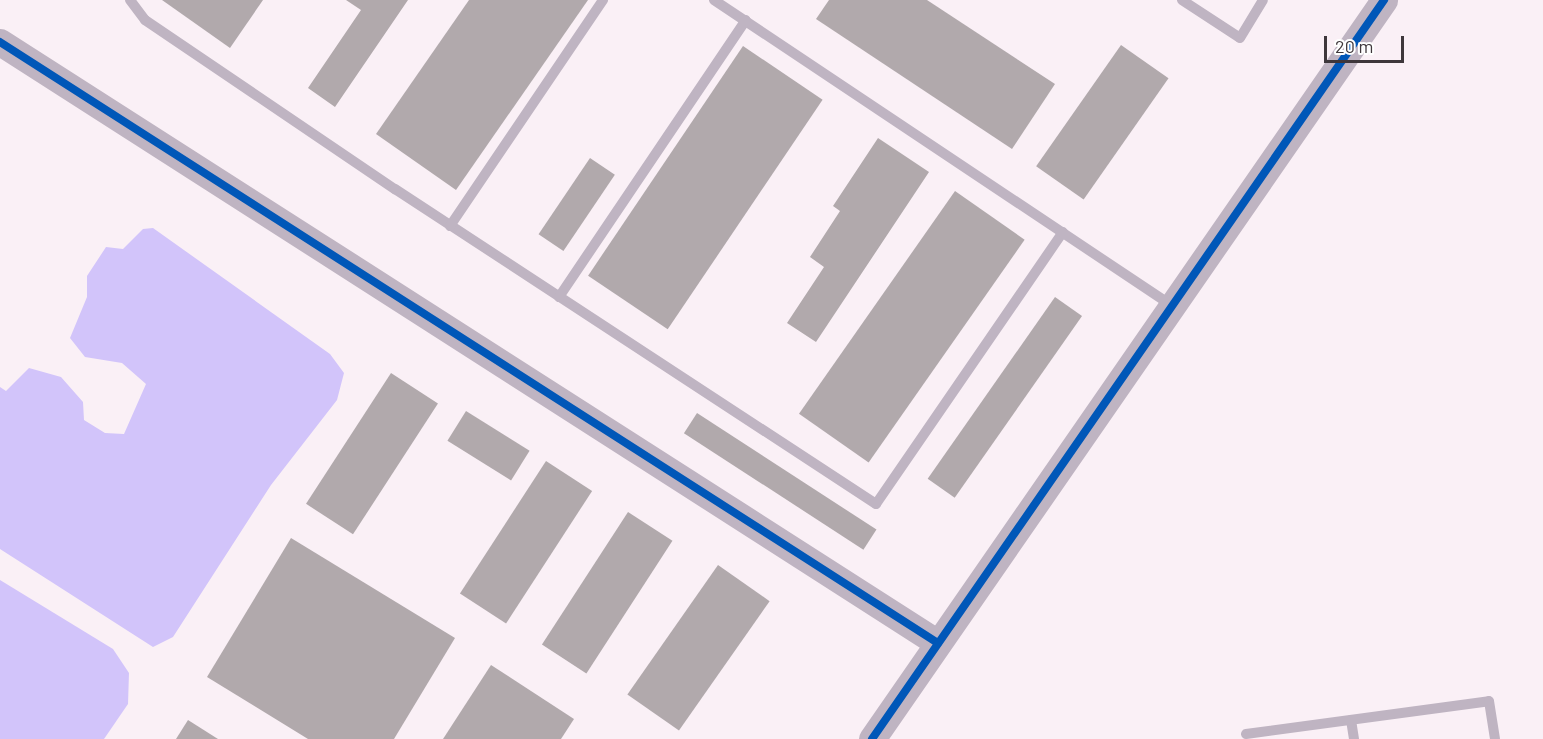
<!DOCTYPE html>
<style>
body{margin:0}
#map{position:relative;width:1543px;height:739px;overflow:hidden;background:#faf0f6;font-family:Barlow,sans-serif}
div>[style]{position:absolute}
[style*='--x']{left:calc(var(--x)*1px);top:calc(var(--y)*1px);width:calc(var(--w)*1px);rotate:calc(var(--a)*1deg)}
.water>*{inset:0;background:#d2c4fa}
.building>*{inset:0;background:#b1a9ac;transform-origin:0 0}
.service>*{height:10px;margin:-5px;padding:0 5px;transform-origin:5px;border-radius:5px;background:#bfb4c2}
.tertiary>*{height:27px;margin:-13.5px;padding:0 13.5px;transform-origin:13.5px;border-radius:13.5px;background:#bfb4c2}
.cycleway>*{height:8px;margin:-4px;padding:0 4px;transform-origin:4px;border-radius:4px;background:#0057b8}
span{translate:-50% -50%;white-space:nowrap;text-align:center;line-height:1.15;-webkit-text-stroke:6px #fff;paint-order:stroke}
.scale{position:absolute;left:1324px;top:36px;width:80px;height:27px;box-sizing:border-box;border:3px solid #3e373b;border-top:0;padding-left:8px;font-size:18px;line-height:21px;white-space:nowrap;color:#3e373b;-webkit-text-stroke:4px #fff;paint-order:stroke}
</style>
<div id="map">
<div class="water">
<div style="clip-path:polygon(153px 228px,330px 354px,344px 373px,337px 400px,271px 485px,173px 637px,153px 647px,0 549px,0 387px,6px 391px,29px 368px,61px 377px,83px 402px,84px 420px,105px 433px,124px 434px,146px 384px,122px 363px,85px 357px,70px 338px,87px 297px,87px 276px,106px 247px,123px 249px,143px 229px)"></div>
<div style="clip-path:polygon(0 580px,113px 649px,129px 673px,128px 704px,104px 739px,0 739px)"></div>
</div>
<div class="building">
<div style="clip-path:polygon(162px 0,263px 0,230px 48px)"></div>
<div style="clip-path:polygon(346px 0,408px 0,335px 107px,308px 88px,361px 10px)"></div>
<div style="clip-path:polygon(469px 0,588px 0,456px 190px,376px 134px)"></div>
<div style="clip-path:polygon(829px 0,927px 0,1055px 84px,1012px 149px,816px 19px)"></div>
<div style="left:1121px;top:45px;width:58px;height:148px;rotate:35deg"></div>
<div style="left:743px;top:46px;width:96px;height:277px;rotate:34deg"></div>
<div style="clip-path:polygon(878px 138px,929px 172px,816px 342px,787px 323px,824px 267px,810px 257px,840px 211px,833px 206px)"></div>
<div style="left:590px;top:158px;width:30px;height:92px;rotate:34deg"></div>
<div style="left:955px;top:191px;width:85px;height:272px;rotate:35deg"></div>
<div style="left:1055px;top:297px;width:33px;height:222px;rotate:35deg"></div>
<div style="left:391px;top:373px;width:56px;height:156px;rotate:33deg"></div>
<div style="left:466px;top:411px;width:75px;height:35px;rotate:32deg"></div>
<div style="left:697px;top:413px;width:214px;height:24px;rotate:33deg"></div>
<div style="left:546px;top:461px;width:55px;height:158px;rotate:33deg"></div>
<div style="left:628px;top:512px;width:53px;height:158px;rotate:33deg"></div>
<div style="clip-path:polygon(291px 538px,455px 638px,394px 739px,308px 739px,207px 677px)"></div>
<div style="left:718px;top:565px;width:63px;height:158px;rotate:35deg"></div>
<div style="clip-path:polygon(491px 665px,574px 719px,561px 739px,443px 739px)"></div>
<div style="clip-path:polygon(188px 720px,218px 739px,176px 739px)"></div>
</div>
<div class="service">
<div style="--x:130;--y:0;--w:25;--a:53"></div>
<div style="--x:145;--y:20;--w:302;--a:34.1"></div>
<div style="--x:395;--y:189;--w:575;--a:33.22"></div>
<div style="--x:876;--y:504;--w:330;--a:-55.5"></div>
<div style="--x:714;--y:0;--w:549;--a:33.72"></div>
<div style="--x:1182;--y:0;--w:69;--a:33.2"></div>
<div style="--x:1240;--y:38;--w:44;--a:-58.8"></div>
<div style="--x:450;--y:226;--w:273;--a:-55.9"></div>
<div style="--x:559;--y:297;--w:334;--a:-56"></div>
<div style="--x:1351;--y:720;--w:19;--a:81"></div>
<div style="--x:1246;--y:734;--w:245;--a:-7.7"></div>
<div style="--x:1489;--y:701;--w:38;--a:81"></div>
</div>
<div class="tertiary">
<div style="--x:0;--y:42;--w:1114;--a:32.65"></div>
<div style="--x:872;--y:739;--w:899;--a:-55.28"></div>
</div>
<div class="cycleway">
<div style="--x:0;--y:42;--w:1114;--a:32.65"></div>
<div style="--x:872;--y:739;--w:899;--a:-55.28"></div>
</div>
<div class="scale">20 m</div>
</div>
